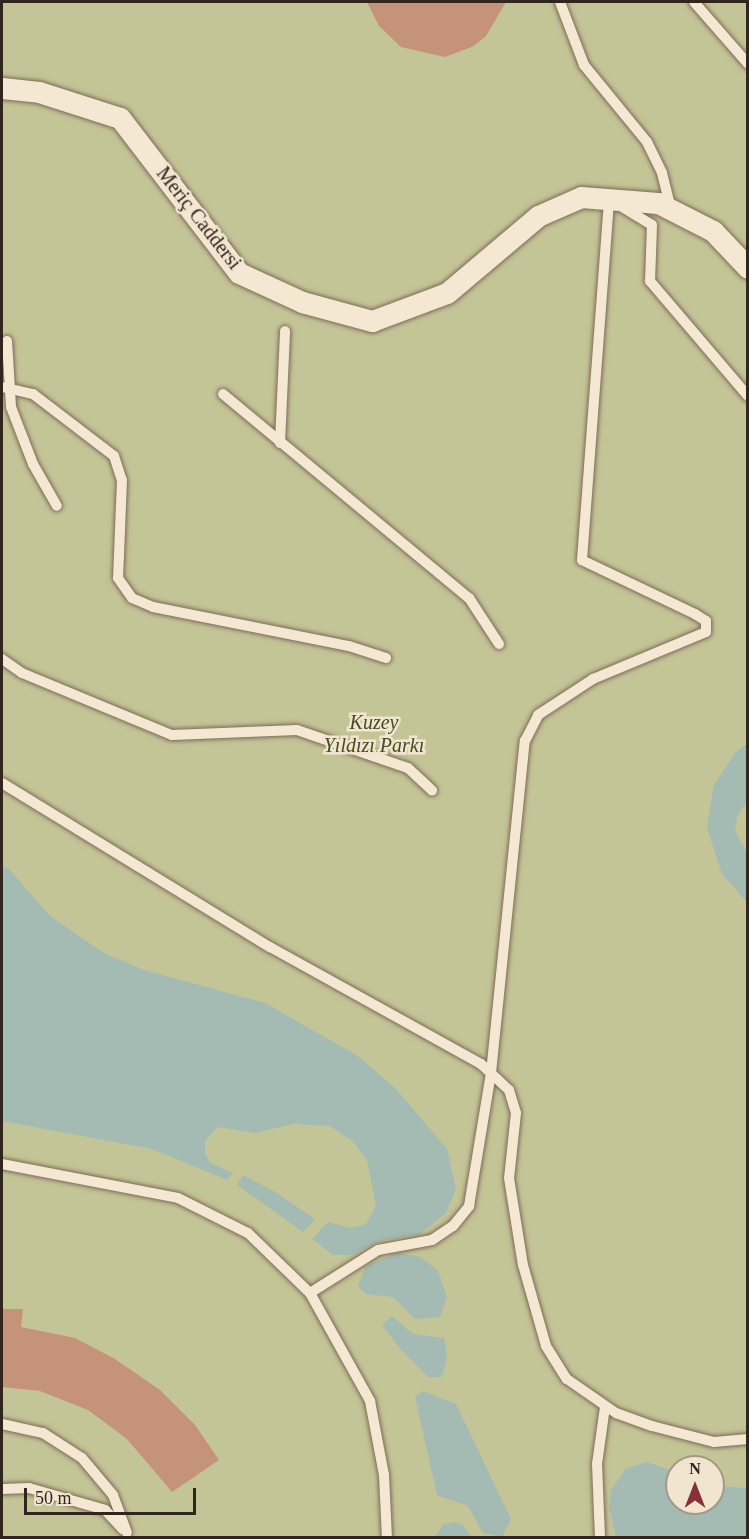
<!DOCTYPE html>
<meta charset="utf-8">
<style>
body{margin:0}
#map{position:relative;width:749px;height:1539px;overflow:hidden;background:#e9dac0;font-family:"Times New Roman",serif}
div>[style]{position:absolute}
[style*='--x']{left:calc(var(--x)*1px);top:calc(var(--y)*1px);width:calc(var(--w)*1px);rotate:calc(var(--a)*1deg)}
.green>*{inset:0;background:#c3c596}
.water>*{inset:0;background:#a3bbb2}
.building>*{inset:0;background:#c49379}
.roads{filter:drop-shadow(0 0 2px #806b5a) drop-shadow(0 0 2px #806b5a)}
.lane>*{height:10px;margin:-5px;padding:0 5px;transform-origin:5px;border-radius:5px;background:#f5e8d2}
.street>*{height:21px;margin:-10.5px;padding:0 10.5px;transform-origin:10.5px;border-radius:10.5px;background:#f5e8d2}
span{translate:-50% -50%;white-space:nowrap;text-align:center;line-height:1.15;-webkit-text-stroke:5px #f1e5cf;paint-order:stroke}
.street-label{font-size:20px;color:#31251d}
.park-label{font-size:20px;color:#454c25;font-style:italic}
.frame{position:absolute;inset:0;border:3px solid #31251d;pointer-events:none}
.north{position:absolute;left:665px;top:1455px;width:60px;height:60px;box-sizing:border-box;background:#f1e5cf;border:2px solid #a49888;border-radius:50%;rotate:0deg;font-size:16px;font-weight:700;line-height:24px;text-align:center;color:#31251d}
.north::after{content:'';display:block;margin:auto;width:21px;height:27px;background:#893037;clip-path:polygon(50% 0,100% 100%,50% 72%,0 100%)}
.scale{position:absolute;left:24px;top:1488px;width:172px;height:27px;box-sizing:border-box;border:3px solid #31251d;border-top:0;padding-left:8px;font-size:18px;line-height:21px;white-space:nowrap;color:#31251d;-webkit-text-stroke:4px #f1e5cf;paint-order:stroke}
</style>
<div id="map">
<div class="green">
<div style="clip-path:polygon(evenodd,2px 2px,747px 2px,747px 1537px,2px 1538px,2px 2px,677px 1467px,713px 1467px,713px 1503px,677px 1503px,677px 1467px)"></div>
</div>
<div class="water">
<div style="clip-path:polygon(747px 744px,747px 801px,737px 817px,735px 830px,747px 853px,747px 902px,722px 874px,707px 828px,714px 785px,735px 753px)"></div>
<div style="clip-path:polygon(2px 867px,8px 868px,50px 916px,104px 953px,144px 970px,265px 1003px,358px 1056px,397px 1090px,447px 1149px,456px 1189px,446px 1213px,420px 1234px,379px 1241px,353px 1255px,333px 1255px,312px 1239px,328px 1222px,350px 1228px,366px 1224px,376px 1206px,367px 1160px,352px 1141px,330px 1126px,293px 1124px,255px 1133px,218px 1127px,205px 1141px,205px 1154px,211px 1163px,233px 1173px,227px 1180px,152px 1149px,2px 1121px)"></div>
<div style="clip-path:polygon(243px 1175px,274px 1191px,315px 1219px,303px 1232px,237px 1185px)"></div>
<div style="clip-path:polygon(397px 1253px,421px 1257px,438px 1271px,447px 1297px,440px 1317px,415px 1319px,393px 1297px,366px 1294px,358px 1286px,366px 1266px)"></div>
<div style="clip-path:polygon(392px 1316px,413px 1334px,444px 1338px,447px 1357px,442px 1377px,428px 1377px,398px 1346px,382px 1325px)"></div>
<div style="clip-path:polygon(423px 1391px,456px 1404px,511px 1519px,502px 1537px,483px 1533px,468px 1506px,437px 1495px,415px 1397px)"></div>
<div style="clip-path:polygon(646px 1462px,677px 1472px,677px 1503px,713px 1503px,713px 1486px,747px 1488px,747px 1537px,616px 1537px,609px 1508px,611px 1490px,626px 1469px)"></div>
<div style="clip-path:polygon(453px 1522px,464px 1526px,471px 1537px,435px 1537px,443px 1525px)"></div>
</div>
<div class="building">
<div style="clip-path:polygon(367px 2px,506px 2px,486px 36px,474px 46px,445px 57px,401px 47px,379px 26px)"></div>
<div style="clip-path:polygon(2px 1309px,23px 1309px,21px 1327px,75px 1338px,115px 1359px,160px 1390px,195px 1425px,219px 1460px,172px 1492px,127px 1439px,88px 1410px,40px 1391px,2px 1387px)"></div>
</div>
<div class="roads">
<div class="lane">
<div style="--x:560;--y:2;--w:67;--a:69.1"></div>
<div style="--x:584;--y:65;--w:99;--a:50.7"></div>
<div style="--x:647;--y:142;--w:34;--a:64"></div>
<div style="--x:662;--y:173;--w:37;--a:76"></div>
<div style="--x:694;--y:2;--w:82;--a:48.9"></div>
<div style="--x:7;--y:341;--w:66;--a:86.5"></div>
<div style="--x:11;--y:407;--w:61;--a:68.9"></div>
<div style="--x:33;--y:464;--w:48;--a:60.3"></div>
<div style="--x:2;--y:387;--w:32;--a:13"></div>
<div style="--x:33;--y:394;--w:102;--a:37.4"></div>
<div style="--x:114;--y:456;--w:25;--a:72"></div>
<div style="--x:122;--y:480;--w:98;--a:92.3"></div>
<div style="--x:118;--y:578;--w:24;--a:55"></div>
<div style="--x:132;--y:598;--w:23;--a:23"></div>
<div style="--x:153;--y:607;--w:200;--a:11.3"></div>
<div style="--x:349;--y:646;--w:39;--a:18"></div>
<div style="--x:223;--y:394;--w:320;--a:39.7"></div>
<div style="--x:469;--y:598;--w:55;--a:56.9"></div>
<div style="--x:280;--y:443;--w:112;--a:-87.4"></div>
<div style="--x:2;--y:659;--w:24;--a:35"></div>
<div style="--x:22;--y:673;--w:162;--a:22.5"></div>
<div style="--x:172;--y:735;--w:125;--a:-2.3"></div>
<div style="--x:297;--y:730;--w:117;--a:18.9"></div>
<div style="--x:408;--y:768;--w:33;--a:43"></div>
<div style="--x:2;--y:783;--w:314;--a:31.5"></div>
<div style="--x:270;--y:947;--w:241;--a:29"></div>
<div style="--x:481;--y:1064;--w:38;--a:43"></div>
<div style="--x:509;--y:1090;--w:24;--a:73"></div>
<div style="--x:516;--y:1113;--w:65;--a:96.1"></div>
<div style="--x:509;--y:1178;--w:88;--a:80.9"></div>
<div style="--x:523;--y:1265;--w:84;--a:74.1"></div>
<div style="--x:546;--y:1346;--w:39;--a:58"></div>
<div style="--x:567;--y:1379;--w:60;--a:34.8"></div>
<div style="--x:616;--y:1413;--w:38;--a:20"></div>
<div style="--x:652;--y:1426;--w:64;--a:14.5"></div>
<div style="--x:714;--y:1442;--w:34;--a:-5"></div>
<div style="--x:2;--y:1164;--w:179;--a:10.9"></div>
<div style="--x:178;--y:1198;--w:78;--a:26.6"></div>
<div style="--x:248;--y:1233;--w:86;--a:44.1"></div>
<div style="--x:310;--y:1293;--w:124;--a:60.9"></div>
<div style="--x:370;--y:1401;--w:75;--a:79.3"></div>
<div style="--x:384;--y:1475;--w:63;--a:87.3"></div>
<div style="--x:310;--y:1293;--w:80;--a:-32.3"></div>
<div style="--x:378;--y:1250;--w:55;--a:-10.5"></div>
<div style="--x:432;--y:1240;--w:25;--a:-34"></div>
<div style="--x:453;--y:1226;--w:26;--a:-51"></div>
<div style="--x:469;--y:1206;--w:135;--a:-80.6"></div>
<div style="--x:491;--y:1073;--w:334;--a:-84.2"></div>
<div style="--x:525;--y:741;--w:29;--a:-63"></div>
<div style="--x:538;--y:715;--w:66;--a:-33.2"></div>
<div style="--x:593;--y:679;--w:122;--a:-22.6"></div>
<div style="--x:706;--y:632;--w:11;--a:-90"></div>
<div style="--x:706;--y:621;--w:13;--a:-148"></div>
<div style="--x:695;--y:614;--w:125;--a:-154.5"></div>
<div style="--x:582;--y:560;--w:362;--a:-85.7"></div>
<div style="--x:609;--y:199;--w:50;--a:31.2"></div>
<div style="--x:652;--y:225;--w:56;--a:92"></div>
<div style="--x:650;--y:281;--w:151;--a:49.6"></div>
<div style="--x:2;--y:1424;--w:42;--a:12.4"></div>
<div style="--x:43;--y:1433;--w:46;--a:32.7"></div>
<div style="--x:82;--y:1458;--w:48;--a:50"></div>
<div style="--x:113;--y:1495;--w:40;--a:69.8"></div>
<div style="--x:2;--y:1489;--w:27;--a:-2"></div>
<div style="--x:29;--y:1488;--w:79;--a:16.1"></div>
<div style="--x:105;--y:1510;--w:26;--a:47"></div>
<div style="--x:600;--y:1538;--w:74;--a:-92.3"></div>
<div style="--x:597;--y:1464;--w:58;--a:-82"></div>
</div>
<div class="street">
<div style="--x:2;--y:88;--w:37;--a:6"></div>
<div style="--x:39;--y:92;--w:85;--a:17.8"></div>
<div style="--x:120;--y:118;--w:195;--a:52.5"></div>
<div style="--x:239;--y:273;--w:69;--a:24.7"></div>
<div style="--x:302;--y:302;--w:73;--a:15.2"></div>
<div style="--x:372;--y:321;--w:80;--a:-20.5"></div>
<div style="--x:447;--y:293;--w:119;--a:-40.2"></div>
<div style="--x:538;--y:216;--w:47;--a:-23.8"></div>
<div style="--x:581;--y:197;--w:77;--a:4.5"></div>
<div style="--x:658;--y:203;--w:62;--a:27"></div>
<div style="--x:713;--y:231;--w:51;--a:46.6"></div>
</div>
</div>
<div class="street-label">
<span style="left:199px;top:218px;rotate:52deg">Meriç Caddersi</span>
</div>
<div class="park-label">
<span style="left:374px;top:734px">Kuzey<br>Yıldızı Parkı</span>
</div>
<div class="frame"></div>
<div class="north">N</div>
<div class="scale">50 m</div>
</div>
